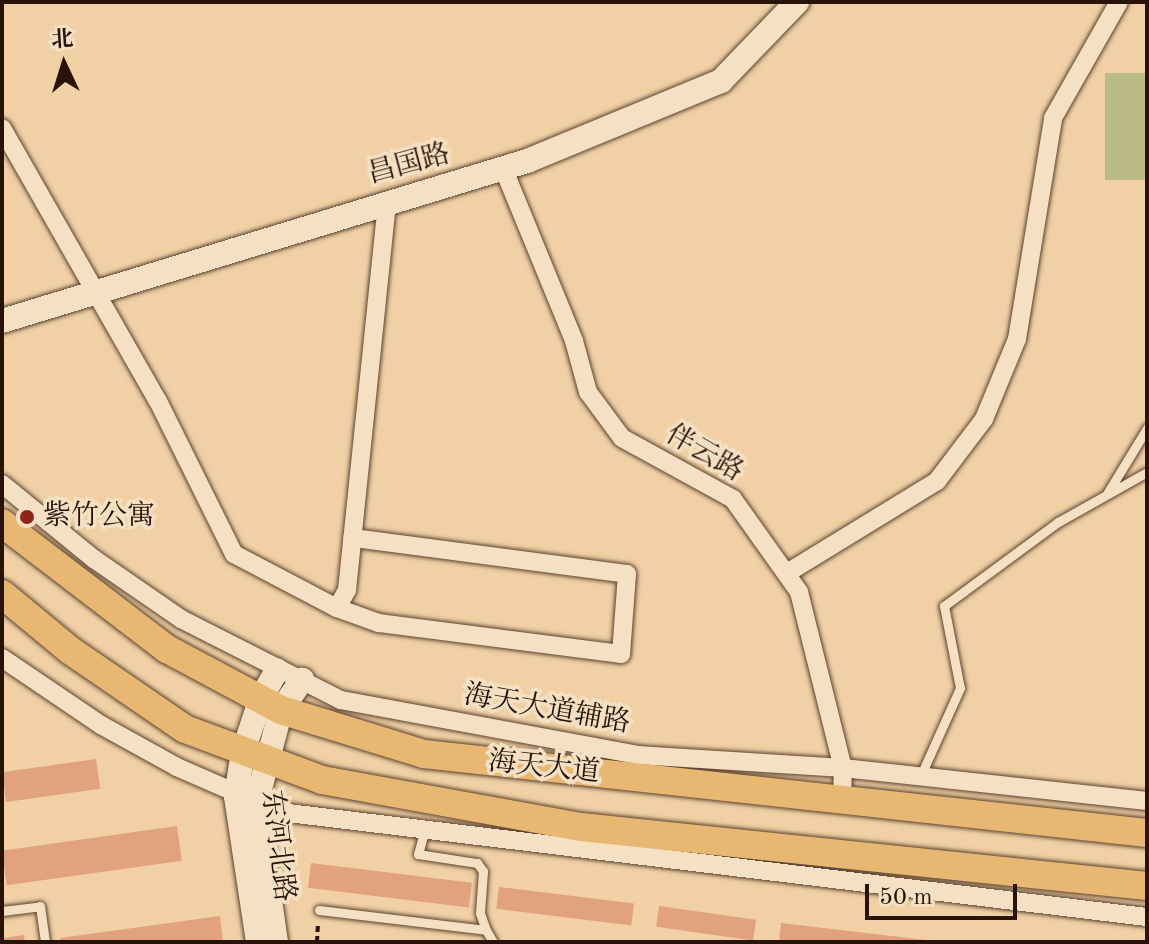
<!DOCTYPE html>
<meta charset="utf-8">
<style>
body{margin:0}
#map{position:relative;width:1149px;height:944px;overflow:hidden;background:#f0d0a4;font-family:"Old Standard TT","Noto Serif SC",serif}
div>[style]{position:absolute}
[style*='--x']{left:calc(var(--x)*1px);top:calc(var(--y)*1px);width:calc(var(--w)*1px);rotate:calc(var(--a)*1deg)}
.green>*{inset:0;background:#bbbb85;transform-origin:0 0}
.building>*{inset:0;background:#e3a27e;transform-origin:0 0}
.path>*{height:4px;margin-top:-2px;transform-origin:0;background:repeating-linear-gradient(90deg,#291208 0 6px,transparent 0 10px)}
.roads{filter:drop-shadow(0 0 2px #5b422f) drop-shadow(0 0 2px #5b422f)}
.lane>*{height:9px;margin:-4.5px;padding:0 4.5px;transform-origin:4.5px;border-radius:4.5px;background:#f5e0c4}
.street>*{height:18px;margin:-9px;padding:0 9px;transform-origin:9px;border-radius:9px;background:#f5e0c4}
.secondary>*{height:24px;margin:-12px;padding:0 12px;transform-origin:12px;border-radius:12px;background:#f5e0c4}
.primary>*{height:28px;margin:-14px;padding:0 14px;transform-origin:14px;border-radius:14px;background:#e8b872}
.dots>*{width:22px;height:22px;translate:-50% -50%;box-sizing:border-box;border:4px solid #f5e0c4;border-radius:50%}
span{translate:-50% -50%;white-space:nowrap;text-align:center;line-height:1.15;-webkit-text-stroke:7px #f5e0c4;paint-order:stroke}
.street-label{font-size:28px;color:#291208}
.poi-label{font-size:28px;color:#291208}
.left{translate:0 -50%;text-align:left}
.frame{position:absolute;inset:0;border:4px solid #291208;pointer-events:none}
.north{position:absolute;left:24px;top:24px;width:80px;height:80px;-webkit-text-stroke:6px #f5e0c4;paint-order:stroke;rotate:356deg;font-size:22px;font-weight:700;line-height:32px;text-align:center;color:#291208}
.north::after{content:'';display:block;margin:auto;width:28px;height:36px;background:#291208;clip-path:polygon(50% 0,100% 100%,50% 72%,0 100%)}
.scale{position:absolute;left:865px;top:884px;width:152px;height:36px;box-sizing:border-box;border:4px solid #291208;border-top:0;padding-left:10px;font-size:24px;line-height:28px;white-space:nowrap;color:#291208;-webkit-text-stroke:6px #f5e0c4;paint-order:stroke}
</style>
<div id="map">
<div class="green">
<div style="left:1147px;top:73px;width:107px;height:42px;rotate:90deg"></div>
</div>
<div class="building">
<div style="left:96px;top:759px;width:30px;height:95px;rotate:82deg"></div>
<div style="left:177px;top:826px;width:35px;height:177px;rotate:82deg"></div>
<div style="left:311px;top:863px;width:162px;height:25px;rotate:7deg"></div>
<div style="left:499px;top:887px;width:136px;height:22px;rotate:7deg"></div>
<div style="left:659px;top:906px;width:98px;height:21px;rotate:8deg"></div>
<div style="clip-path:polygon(220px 916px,223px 942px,61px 942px,60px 938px)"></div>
<div style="clip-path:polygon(781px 923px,926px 940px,926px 942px,779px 942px)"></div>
<div style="clip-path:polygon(24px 935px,25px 942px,2px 942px,2px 938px)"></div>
</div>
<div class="path">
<div style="--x:317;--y:942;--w:18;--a:-87"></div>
</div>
<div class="roads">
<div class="lane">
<div style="--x:1108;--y:492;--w:75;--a:-58.6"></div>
<div style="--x:920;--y:777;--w:98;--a:-65.8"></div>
<div style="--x:960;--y:688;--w:84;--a:-101"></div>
<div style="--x:944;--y:606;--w:142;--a:-36.4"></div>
<div style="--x:1058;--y:522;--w:102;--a:-29.3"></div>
<div style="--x:424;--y:832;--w:23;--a:105"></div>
<div style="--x:418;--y:854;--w:60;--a:8.7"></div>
<div style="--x:477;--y:863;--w:10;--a:53"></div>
<div style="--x:483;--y:871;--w:42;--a:94.1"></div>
<div style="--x:480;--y:913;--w:18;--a:71"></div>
<div style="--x:319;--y:910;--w:168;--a:6.8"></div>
<div style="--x:486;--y:930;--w:14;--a:60"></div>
<div style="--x:2;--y:911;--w:38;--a:-7"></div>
<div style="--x:40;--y:906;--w:36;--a:82"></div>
</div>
<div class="street">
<div style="--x:2;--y:128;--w:314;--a:60.3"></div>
<div style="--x:158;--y:401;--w:171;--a:63.6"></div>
<div style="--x:234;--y:554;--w:116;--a:27.7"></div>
<div style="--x:337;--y:608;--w:21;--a:-61"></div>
<div style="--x:347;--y:590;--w:391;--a:-84.1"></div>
<div style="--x:504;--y:170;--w:185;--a:67.7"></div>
<div style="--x:574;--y:341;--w:53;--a:74.6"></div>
<div style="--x:588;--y:392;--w:57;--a:53.5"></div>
<div style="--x:622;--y:438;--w:127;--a:28.8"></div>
<div style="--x:733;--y:499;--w:114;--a:54.6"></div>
<div style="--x:799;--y:592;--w:181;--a:76"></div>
<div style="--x:843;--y:768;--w:32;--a:92"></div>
<div style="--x:2;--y:484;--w:119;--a:39.2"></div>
<div style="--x:94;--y:559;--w:106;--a:34.6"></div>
<div style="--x:181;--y:619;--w:179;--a:26.9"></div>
<div style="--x:341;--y:700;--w:302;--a:10.5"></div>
<div style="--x:638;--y:755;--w:205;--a:3.6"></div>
<div style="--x:843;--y:768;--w:306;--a:6.2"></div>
<div style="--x:787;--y:573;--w:176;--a:-31.5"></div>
<div style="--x:937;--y:481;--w:78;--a:-52.8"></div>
<div style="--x:984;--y:419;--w:87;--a:-67.6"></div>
<div style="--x:1017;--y:339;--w:224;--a:-80.7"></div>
<div style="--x:1053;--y:118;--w:133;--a:-60.4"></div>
<div style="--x:337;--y:608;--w:45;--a:19.7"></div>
<div style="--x:379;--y:623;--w:244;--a:7.3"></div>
<div style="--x:621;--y:654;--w:80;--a:-85.7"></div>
<div style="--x:627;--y:574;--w:277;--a:-172.5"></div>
<div style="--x:2;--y:658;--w:120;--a:34.1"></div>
<div style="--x:101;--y:725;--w:87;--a:28.9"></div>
<div style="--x:177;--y:767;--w:112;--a:23.6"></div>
<div style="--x:280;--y:812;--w:873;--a:6.91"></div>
</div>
<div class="secondary">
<div style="--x:2;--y:321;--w:549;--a:-16.95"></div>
<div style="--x:527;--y:161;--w:210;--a:-22.4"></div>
<div style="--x:721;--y:81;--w:110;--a:-46.1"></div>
<div style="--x:258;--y:942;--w:148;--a:-98.6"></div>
<div style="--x:236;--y:796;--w:45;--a:-81"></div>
<div style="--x:243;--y:752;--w:57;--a:-71.6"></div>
<div style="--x:261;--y:698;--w:32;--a:-60"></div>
<div style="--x:276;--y:942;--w:139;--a:-98.2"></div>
<div style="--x:256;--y:804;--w:97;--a:-75.1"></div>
<div style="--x:281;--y:710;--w:37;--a:-55"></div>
</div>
<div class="primary">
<div style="--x:2;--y:523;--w:208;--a:37.4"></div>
<div style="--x:167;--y:649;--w:129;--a:28.2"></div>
<div style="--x:281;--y:710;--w:150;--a:17.1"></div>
<div style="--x:424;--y:754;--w:727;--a:6.24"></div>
<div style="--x:2;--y:594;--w:89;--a:39.6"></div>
<div style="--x:71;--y:651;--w:138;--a:34.4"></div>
<div style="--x:185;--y:729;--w:146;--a:20.4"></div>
<div style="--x:322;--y:780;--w:263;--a:10.3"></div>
<div style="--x:581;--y:827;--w:569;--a:5.95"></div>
</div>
</div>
<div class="dots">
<div style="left:27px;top:517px;background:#8f2418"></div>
</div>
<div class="street-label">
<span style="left:409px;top:165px;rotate:-15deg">昌国路</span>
<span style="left:704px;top:454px;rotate:30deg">伴云路</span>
<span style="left:547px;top:710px;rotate:10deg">海天大道辅路</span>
<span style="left:544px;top:768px;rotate:6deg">海天大道</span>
<span style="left:277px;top:846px;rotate:83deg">东河北路</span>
</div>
<div class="poi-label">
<span class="left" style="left:43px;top:517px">紫竹公寓</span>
</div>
<div class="frame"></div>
<div class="north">北</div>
<div class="scale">50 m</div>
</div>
